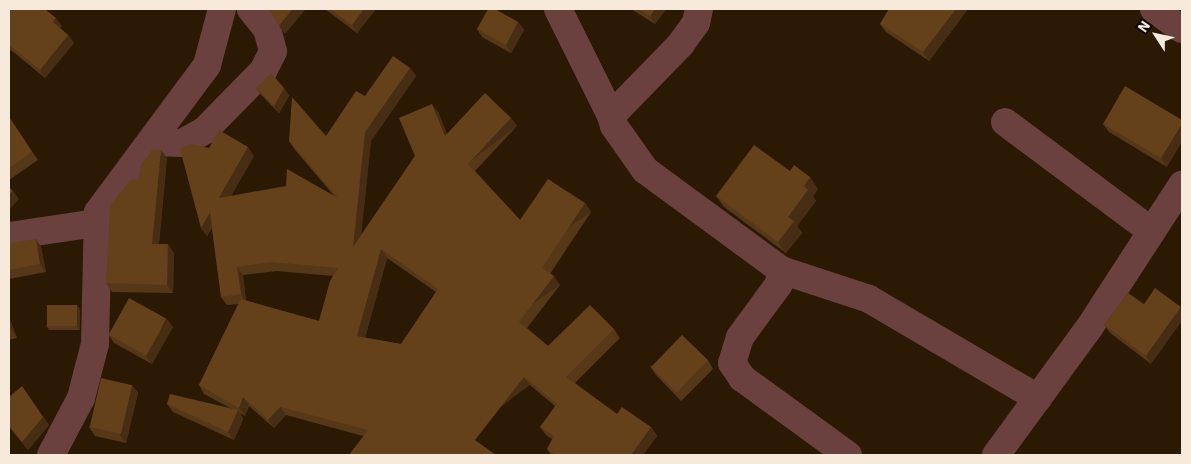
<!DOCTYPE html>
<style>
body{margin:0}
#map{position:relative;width:1191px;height:464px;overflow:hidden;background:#2c1904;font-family:"IBM Plex Sans",sans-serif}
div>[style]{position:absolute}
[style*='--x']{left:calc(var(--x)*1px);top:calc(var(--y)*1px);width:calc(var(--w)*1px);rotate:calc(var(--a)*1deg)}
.minor>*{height:28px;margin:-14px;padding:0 14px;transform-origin:14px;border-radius:14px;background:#6b4140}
.wall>*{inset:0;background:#563717}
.shaded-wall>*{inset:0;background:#462d13;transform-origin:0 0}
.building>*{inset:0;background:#64401b;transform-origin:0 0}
span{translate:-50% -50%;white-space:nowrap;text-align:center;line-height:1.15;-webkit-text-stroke:4.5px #0e0601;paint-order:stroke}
.frame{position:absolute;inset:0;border:10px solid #f7eadd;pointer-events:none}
.north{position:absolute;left:1131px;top:10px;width:50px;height:50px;-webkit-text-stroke:4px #0e0601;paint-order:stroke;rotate:305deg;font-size:14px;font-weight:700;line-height:20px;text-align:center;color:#f7eadd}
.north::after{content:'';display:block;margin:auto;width:18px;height:22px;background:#f7eadd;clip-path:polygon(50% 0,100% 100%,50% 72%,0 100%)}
</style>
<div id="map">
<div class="minor">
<div style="--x:558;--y:9;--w:119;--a:63.6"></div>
<div style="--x:699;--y:9;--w:14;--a:102"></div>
<div style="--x:696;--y:23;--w:26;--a:126"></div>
<div style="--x:681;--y:44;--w:100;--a:134.2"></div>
<div style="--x:611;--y:116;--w:10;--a:73"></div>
<div style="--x:614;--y:126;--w:54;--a:54.8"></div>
<div style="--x:645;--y:170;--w:169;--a:36.3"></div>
<div style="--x:781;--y:270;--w:14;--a:98"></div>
<div style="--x:779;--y:284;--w:66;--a:126.3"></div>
<div style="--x:740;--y:337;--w:27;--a:107"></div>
<div style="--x:732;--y:363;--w:18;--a:56"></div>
<div style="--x:742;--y:378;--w:131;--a:36"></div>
<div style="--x:1154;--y:9;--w:34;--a:36"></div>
<div style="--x:1005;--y:122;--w:181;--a:36.7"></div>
<div style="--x:153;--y:142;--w:29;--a:2"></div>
<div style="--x:182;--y:143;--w:26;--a:-29"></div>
<div style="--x:205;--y:130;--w:83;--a:-45.5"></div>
<div style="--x:263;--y:71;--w:22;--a:-63"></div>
<div style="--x:273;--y:51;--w:23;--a:-105"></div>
<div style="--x:267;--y:29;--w:26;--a:-129"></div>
<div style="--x:9;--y:236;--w:88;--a:-8.5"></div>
<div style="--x:781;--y:270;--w:93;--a:18.2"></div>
<div style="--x:869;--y:299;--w:196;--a:30.4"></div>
<div style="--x:51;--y:455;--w:64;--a:-62.2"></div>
<div style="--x:81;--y:398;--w:56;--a:-75.5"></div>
<div style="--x:95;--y:344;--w:132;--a:-88.7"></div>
<div style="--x:98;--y:212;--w:183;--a:-53.4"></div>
<div style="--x:207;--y:65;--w:58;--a:-75"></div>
<div style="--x:996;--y:455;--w:157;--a:-53.8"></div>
<div style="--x:1089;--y:328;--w:171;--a:-57"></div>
</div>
<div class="wall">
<div style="clip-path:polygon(9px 9px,62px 26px,60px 28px,68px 35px,74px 43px,45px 78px,11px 50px,9px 53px)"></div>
<div style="clip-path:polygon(325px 9px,376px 9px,357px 33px)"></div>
<div style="clip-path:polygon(631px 9px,666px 9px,655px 24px)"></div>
<div style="clip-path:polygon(889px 9px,968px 9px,929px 61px,886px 32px,880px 24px)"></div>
<div style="clip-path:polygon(518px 22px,524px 30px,511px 53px,482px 37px,477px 29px)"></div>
<div style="clip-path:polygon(evenodd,410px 68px,416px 76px,371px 141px,361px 235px,415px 156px,438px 112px,447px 134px,511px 118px,517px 126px,475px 171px,520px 220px,585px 203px,591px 212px,550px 274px,560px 285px,527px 328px,548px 346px,614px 329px,620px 338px,575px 383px,617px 414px,651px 427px,657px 436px,643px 455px,551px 455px,547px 449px,552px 439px,546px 435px,540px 427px,555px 406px,530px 385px,363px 436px,286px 415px,274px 428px,249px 406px,245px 416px,240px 413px,243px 419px,234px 440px,173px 412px,167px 404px,232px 409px,204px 394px,199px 385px,238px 304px,227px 305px,221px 297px,212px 228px,207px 236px,201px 228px,254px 156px,231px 196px,335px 197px,295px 150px,289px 141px,326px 136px,365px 96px,410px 68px,387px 258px,436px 292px,401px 344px,365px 338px,387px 258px,410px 68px,277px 271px,333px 276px,319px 321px,246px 301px,243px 275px,277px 271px)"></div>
<div style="clip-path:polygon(256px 88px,284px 88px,289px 96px,279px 113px,261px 95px)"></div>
<div style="clip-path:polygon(9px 117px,38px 160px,9px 180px)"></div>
<div style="clip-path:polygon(1182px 120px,1167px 167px,1109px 132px,1103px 124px)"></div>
<div style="clip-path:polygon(167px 158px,159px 244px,174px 253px,173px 293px,112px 292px,106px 283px,138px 180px)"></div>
<div style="clip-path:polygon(790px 171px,810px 177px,818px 189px,813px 196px,816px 201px,797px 226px,802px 233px,786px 253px,724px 207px,716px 196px)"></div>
<div style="clip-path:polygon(9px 243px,41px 247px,46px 272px,9px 279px)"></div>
<div style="clip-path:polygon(1128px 293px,1151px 364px,1110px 333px,1104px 325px)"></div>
<div style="clip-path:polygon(80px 309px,80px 330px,49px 330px,46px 326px)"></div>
<div style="clip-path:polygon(9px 317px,17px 338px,9px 340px)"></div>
<div style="clip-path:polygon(173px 327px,152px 364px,114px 343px,108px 334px)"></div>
<div style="clip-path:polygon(708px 360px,713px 369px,681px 401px,656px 375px,650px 366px)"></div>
<div style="clip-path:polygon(132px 385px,138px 393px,126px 443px,95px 436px,89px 427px)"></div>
<div style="clip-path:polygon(9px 397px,49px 425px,28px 450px,9px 427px)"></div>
</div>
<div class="shaded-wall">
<div style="clip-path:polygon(293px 9px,304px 9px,305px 10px,285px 34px,279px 26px)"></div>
<div style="clip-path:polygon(364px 9px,376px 9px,357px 33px,352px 25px)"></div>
<div style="clip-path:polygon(655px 9px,666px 9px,655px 24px,650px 16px)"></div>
<div style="clip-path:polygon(956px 9px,968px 9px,929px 61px,923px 52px)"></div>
<div style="clip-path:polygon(56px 18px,62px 26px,59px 30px,53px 22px)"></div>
<div style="clip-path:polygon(518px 22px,524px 30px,511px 53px,506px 45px)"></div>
<div style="clip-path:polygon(68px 35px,74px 43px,45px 78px,40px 70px)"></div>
<div style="clip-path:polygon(410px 68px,416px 76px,371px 141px,359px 256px,353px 247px,365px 132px)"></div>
<div style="clip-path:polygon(284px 88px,289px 96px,279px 113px,274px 106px)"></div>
<div style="clip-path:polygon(432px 104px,438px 112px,451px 144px,445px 136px)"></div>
<div style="left:511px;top:118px;width:10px;height:63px;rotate:53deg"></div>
<div style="clip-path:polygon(1182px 124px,1182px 142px,1167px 167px,1161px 158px)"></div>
<div style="clip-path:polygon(248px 147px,254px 156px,225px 206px,219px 198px)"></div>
<div style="clip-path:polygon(161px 150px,167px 158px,158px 252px,152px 244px)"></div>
<div style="clip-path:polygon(810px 177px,818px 189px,813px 196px,816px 201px,797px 226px,802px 233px,786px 253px,778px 242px,788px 217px,804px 186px)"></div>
<div style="clip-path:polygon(13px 191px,19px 199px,9px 210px,9px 196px)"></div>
<div style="left:585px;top:203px;width:11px;height:78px;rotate:56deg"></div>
<div style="clip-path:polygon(210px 213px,216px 221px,207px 236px,201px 228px)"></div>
<div style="clip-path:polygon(36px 239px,41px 247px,46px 272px,40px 264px)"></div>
<div style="clip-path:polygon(168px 244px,174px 253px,173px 293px,167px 285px)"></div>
<div style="clip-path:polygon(381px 249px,387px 258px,363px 345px,357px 336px)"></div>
<div style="clip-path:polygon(237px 267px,243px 275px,246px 303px,241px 294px)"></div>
<div style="left:554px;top:276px;width:11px;height:58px;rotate:56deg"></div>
<div style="clip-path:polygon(77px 305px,80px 309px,80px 330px,77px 326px)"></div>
<div style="clip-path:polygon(1181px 307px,1182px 308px,1182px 321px,1151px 364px,1146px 356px)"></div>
<div style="clip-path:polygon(9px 317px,17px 338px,11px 329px,9px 324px)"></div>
<div style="clip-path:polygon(167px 319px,173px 327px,152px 364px,146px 356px)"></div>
<div style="left:524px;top:377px;width:10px;height:80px;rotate:53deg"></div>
<div style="clip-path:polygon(132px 385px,138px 393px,126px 443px,120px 435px)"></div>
<div style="clip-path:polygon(22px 386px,49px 425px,28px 450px,22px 442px)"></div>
<div style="clip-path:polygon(243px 397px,249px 406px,245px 416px,239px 408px)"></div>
<div style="clip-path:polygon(280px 407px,286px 415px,274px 428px,268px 420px)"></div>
<div style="clip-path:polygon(238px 410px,243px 419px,234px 440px,228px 432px)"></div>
<div style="clip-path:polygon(651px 427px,657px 436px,643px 455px,631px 455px)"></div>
</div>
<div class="building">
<div style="clip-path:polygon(9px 9px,45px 9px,56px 18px,53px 22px,68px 35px,40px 70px,9px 45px)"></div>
<div style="clip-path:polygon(269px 9px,293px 9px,279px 26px)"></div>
<div style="clip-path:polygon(330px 9px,364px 9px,352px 25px)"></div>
<div style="clip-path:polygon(488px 9px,495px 9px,518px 22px,506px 45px,477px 29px)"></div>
<div style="clip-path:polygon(638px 9px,655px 9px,650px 16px)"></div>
<div style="clip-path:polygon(889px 9px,956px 9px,923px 52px,880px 24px)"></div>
<div style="clip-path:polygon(evenodd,393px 56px,410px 68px,365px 132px,353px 247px,415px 156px,399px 118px,432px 104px,445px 136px,485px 93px,511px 118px,468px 164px,520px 220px,548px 179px,585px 203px,542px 268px,554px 276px,519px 322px,548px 346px,590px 305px,614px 329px,566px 377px,617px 414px,622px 407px,651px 427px,631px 455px,555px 455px,547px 449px,554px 436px,540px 427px,557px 404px,524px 377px,475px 440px,496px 455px,349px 455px,368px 430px,280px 407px,268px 420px,243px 397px,239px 408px,199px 385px,241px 299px,319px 321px,330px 281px,338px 268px,271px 262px,237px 267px,241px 294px,221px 297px,210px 213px,201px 228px,180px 149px,191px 144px,209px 148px,219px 130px,248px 147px,219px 198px,286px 186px,287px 169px,338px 198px,289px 141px,292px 97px,326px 136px,356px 91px,365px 96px,393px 56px,381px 249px,438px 289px,401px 344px,357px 336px,381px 249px)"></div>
<div style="clip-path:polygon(271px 73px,284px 88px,274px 106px,256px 88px)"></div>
<div style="clip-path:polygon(1125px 86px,1182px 120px,1182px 124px,1161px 158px,1103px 124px)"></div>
<div style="clip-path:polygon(9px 117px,32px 152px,9px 168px)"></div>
<div style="clip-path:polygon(754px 145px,790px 171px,794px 165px,810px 177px,804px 186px,808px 190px,788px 217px,794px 221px,778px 242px,716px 196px)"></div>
<div style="clip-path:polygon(152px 150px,161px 150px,152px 244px,168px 244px,167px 285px,106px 283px,110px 206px,130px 180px,138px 180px,141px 165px)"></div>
<div style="clip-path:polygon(9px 187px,13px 191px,9px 196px)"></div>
<div style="clip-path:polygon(36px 239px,40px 264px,9px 270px,9px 243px)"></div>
<div style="clip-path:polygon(1155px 288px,1181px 307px,1146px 356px,1104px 325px,1128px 293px,1144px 304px)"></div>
<div style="left:129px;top:298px;width:43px;height:42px;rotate:29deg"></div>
<div style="left:47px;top:305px;width:30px;height:21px"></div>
<div style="left:682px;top:335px;width:36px;height:45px;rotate:44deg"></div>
<div style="left:101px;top:378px;width:32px;height:50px;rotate:13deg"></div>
<div style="clip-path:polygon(22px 386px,43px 417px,22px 442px,9px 425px,9px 397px)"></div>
<div style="clip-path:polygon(170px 394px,238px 410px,228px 432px,167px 404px)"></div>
</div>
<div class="frame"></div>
<div class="north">N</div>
</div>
